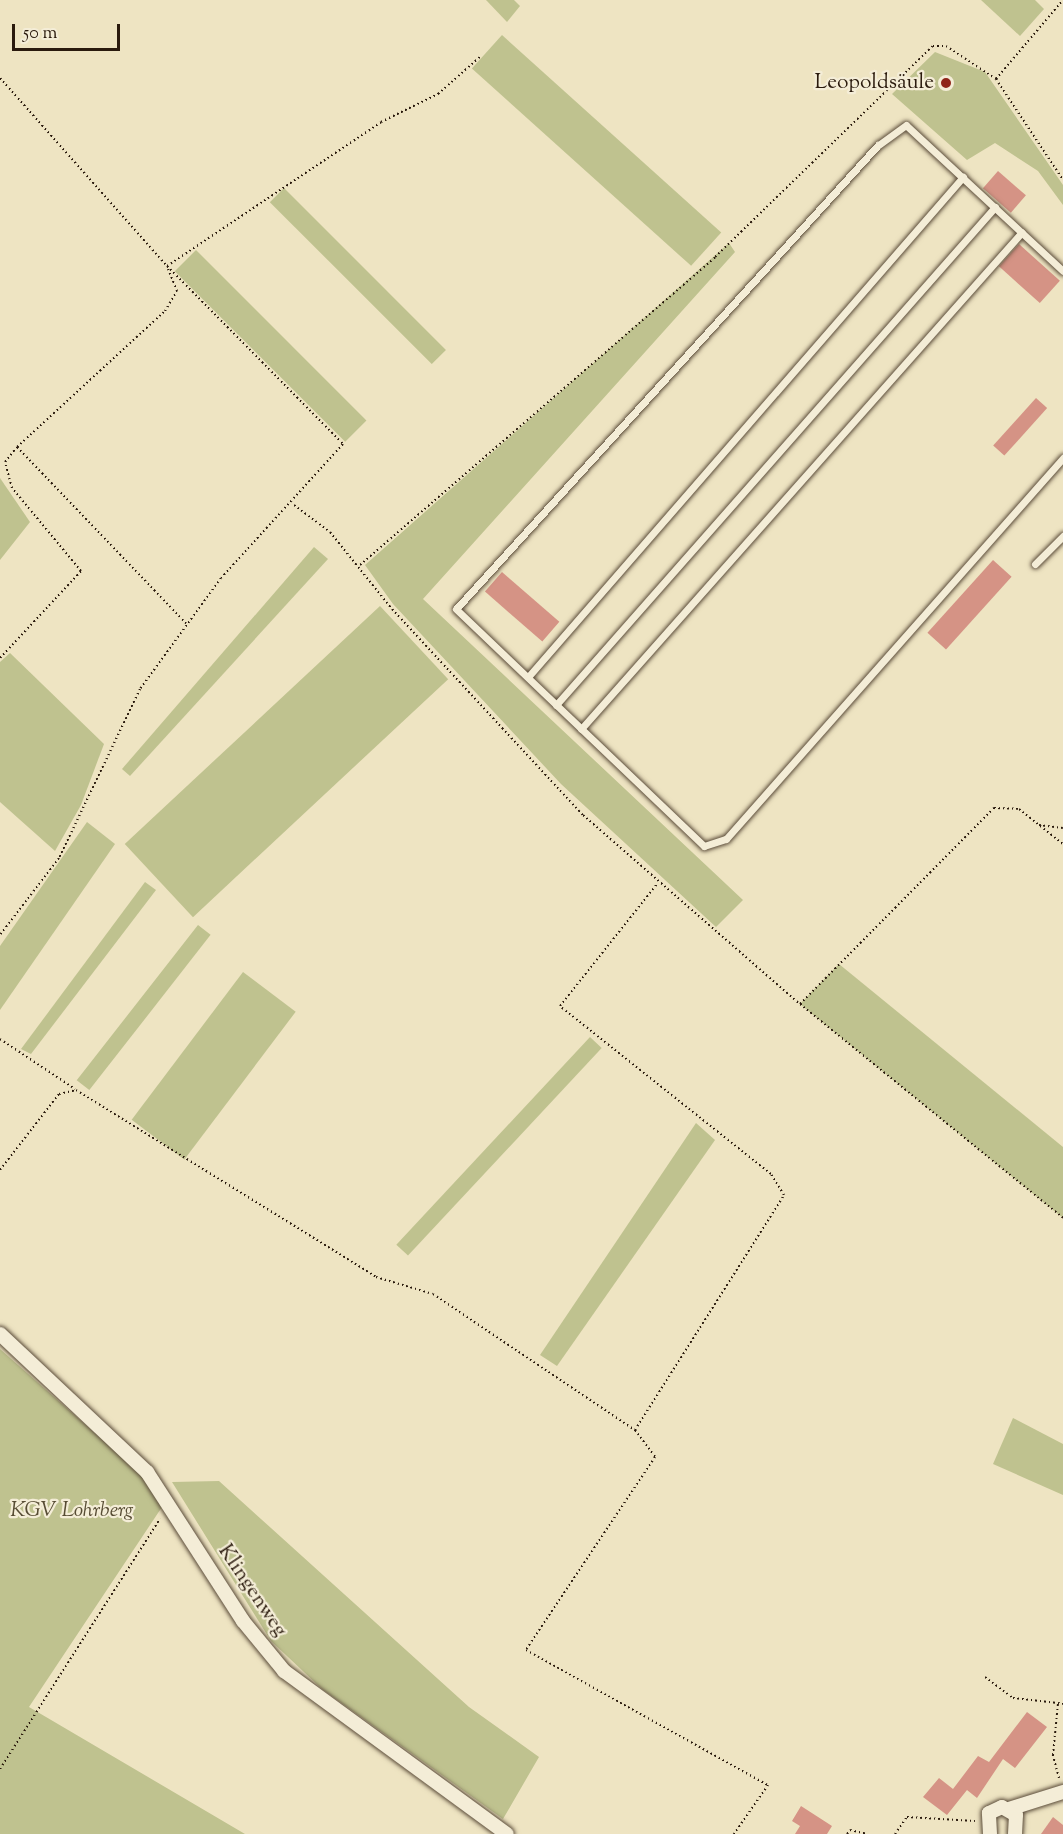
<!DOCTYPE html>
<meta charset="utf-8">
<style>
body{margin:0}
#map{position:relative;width:1063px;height:1834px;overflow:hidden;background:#eee4c2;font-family:"Sorts Mill Goudy",serif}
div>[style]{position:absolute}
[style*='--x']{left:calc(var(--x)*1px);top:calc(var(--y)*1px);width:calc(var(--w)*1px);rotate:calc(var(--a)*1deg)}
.green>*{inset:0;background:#bfc28f;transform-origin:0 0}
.building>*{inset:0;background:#d59385;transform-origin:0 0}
.path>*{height:2px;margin-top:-1px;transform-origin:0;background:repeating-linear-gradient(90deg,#2a1a0d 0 1.5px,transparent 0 4.5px)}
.roads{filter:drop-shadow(0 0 2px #5b4c3a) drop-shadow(0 0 2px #5b4c3a)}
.lane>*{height:7px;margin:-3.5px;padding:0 3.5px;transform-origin:3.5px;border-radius:3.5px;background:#f4edd7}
.street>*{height:14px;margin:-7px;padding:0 7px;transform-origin:7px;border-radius:7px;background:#f4edd7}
.dots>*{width:16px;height:16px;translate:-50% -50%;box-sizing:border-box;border:3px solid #f4edd7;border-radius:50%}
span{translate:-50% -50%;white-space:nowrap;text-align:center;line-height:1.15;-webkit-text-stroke:4.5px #f4edd7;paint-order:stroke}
.poi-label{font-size:21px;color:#2a1a0d}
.right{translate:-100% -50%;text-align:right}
.park-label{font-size:21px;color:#574c34;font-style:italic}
.street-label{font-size:21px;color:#2a1a0d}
.scale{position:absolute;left:12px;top:24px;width:108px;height:27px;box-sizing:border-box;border:3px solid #2a1a0d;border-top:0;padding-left:8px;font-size:18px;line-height:21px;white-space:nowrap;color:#2a1a0d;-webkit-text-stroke:4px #f4edd7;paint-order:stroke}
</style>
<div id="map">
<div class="green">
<div style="clip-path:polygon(486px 0,514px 0,520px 6px,507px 22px)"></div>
<div style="clip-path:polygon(981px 0,1035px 0,1044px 9px,1020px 36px)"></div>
<div style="left:502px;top:35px;width:295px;height:45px;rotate:42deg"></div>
<div style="clip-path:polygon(935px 52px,985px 72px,1063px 185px,1063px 205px,1038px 171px,995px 143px,967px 160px,892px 94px)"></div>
<div style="left:284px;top:188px;width:229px;height:20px;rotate:45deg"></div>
<div style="clip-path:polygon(729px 243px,735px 252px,423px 599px,743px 900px,716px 927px,561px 784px,393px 604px,365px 565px)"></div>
<div style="left:196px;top:250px;width:241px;height:30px;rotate:45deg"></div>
<div style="clip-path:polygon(0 478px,30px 522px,0 560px)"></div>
<div style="clip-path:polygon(314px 547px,328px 559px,130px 776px,122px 769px)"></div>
<div style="left:380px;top:606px;width:100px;height:349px;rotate:47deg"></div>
<div style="clip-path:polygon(10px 653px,104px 744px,81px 805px,55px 851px,0 802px,0 662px)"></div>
<div style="clip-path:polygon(87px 822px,115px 844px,0 1010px,0 946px)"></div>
<div style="clip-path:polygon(145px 882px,156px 890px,31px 1054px,21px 1049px)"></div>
<div style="left:198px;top:925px;width:16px;height:197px;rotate:38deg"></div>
<div style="clip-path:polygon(839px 964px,1063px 1147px,1063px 1218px,800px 1004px)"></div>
<div style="left:243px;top:972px;width:66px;height:185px;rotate:37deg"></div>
<div style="left:590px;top:1037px;width:16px;height:284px;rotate:43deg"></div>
<div style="clip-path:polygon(696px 1123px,715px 1140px,557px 1366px,540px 1355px)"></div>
<div style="clip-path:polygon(0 1349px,142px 1475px,162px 1507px,29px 1707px,245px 1834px,0 1834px)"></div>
<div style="clip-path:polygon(1013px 1418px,1063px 1444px,1063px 1495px,993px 1464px)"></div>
<div style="clip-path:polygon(219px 1481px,469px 1707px,539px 1757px,503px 1819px,322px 1689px,271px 1641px,172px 1482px)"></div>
</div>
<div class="building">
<div style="left:998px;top:171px;width:37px;height:23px;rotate:41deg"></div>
<div style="left:1019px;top:244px;width:55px;height:30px;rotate:42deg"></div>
<div style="left:1036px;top:398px;width:15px;height:64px;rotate:42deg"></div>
<div style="left:993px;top:560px;width:25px;height:98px;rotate:42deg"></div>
<div style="left:502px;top:572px;width:76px;height:26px;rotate:41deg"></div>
<div style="clip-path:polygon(1027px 1712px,1047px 1727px,1015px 1768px,1003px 1759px,977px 1798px,967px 1790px,947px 1815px,923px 1797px,939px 1778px,953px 1789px,978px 1756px,989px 1762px)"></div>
<div style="clip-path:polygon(801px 1806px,832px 1826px,827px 1834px,795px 1834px,800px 1826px,792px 1821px)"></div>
<div style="clip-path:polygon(1053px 1817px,1063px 1825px,1063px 1834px,1041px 1834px)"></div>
</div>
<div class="path">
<div style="--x:0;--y:78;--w:251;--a:48.4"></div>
<div style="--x:167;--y:266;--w:250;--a:45.3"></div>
<div style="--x:343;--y:444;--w:181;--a:132.3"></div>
<div style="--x:221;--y:578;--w:137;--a:126.1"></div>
<div style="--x:140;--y:689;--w:187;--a:115.6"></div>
<div style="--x:59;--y:858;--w:97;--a:127.5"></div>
<div style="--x:996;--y:79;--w:104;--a:-49.7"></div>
<div style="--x:17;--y:447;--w:245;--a:46.2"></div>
<div style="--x:294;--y:505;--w:45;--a:36.9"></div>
<div style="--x:330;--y:532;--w:99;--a:51.2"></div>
<div style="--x:392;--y:609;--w:281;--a:47.2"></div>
<div style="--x:583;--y:815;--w:288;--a:41.1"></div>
<div style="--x:800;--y:1004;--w:276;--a:-45.3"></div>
<div style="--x:994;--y:808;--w:25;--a:2"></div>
<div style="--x:1019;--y:809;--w:56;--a:38.5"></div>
<div style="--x:360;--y:565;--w:470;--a:-40.9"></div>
<div style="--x:715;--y:257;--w:303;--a:-44.1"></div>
<div style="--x:933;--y:46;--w:13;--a:0"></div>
<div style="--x:946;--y:46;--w:60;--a:33.4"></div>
<div style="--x:996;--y:79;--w:121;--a:56.4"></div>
<div style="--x:0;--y:658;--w:119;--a:-47"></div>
<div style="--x:81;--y:571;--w:108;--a:-129.7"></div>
<div style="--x:12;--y:488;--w:27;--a:-105"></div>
<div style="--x:5;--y:462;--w:19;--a:-51"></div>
<div style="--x:17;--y:447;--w:201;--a:-42.6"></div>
<div style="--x:165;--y:311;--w:23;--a:-59"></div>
<div style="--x:177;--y:291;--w:27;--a:-112"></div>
<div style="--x:167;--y:266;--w:258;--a:-33.9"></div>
<div style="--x:381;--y:122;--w:64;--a:-26.2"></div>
<div style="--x:438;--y:94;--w:57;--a:-41.5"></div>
<div style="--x:1039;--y:825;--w:24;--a:7"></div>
<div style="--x:800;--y:1004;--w:339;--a:39.1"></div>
<div style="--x:0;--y:1039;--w:90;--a:33.7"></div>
<div style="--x:0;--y:1170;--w:96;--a:-52.2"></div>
<div style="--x:59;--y:1094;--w:17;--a:-13"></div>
<div style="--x:76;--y:1090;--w:354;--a:31.9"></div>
<div style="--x:376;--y:1277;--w:59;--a:16.6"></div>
<div style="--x:433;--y:1294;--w:244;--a:34"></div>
<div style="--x:635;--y:1430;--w:34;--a:53"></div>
<div style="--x:655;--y:1457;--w:232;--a:123.8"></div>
<div style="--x:526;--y:1650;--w:277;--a:29.2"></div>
<div style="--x:768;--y:1785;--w:60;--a:124.8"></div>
<div style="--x:635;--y:1430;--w:278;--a:-57.6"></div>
<div style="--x:784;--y:1195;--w:25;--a:-122"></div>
<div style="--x:771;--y:1174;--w:270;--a:-141.5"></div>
<div style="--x:560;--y:1006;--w:156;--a:-51.5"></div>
<div style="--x:985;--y:1677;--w:35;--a:37"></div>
<div style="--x:1013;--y:1698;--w:45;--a:6.3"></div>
<div style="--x:0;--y:1769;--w:297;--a:-57.4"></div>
<div style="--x:1059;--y:1778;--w:24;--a:-105"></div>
<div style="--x:1053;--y:1755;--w:52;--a:-84.5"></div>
<div style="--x:1058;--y:1703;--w:5;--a:11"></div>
<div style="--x:847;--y:1834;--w:5;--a:-53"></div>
<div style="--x:850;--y:1830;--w:17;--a:13"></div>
<div style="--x:895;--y:1834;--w:21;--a:-55"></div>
<div style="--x:907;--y:1817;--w:68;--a:3.4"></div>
</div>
<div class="roads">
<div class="lane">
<div style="--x:1063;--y:271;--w:214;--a:-137.1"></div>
<div style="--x:906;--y:125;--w:34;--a:144"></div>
<div style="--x:878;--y:145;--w:627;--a:132.29"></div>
<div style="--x:456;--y:609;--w:343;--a:43.7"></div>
<div style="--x:704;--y:846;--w:23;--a:-18"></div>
<div style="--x:726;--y:839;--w:509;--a:-48.51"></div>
<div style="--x:1035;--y:564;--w:40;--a:-45"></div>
<div style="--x:528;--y:677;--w:663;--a:-48.98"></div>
<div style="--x:556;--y:705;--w:664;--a:-48.6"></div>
<div style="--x:581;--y:729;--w:664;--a:-48.42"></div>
</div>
<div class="street">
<div style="--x:0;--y:1334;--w:202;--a:43.2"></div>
<div style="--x:147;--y:1472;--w:177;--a:57.2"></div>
<div style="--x:243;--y:1621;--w:65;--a:50.6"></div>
<div style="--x:284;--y:1671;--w:276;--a:36.2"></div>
<div style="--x:1009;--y:1809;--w:57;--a:-17.5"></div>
<div style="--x:990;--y:1834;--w:21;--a:-93"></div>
<div style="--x:989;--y:1813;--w:14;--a:-25"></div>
<div style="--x:1002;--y:1807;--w:16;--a:30"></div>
<div style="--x:1016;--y:1815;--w:19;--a:93"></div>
</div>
</div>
<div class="dots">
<div style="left:946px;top:83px;background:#8f2418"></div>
</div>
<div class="poi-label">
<span class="right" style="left:934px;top:83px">Leopoldsäule</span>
</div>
<div class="park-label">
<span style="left:72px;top:1511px">KGV Lohrberg</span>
</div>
<div class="street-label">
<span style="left:252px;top:1591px;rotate:56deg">Klingenweg</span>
</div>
<div class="scale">50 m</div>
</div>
